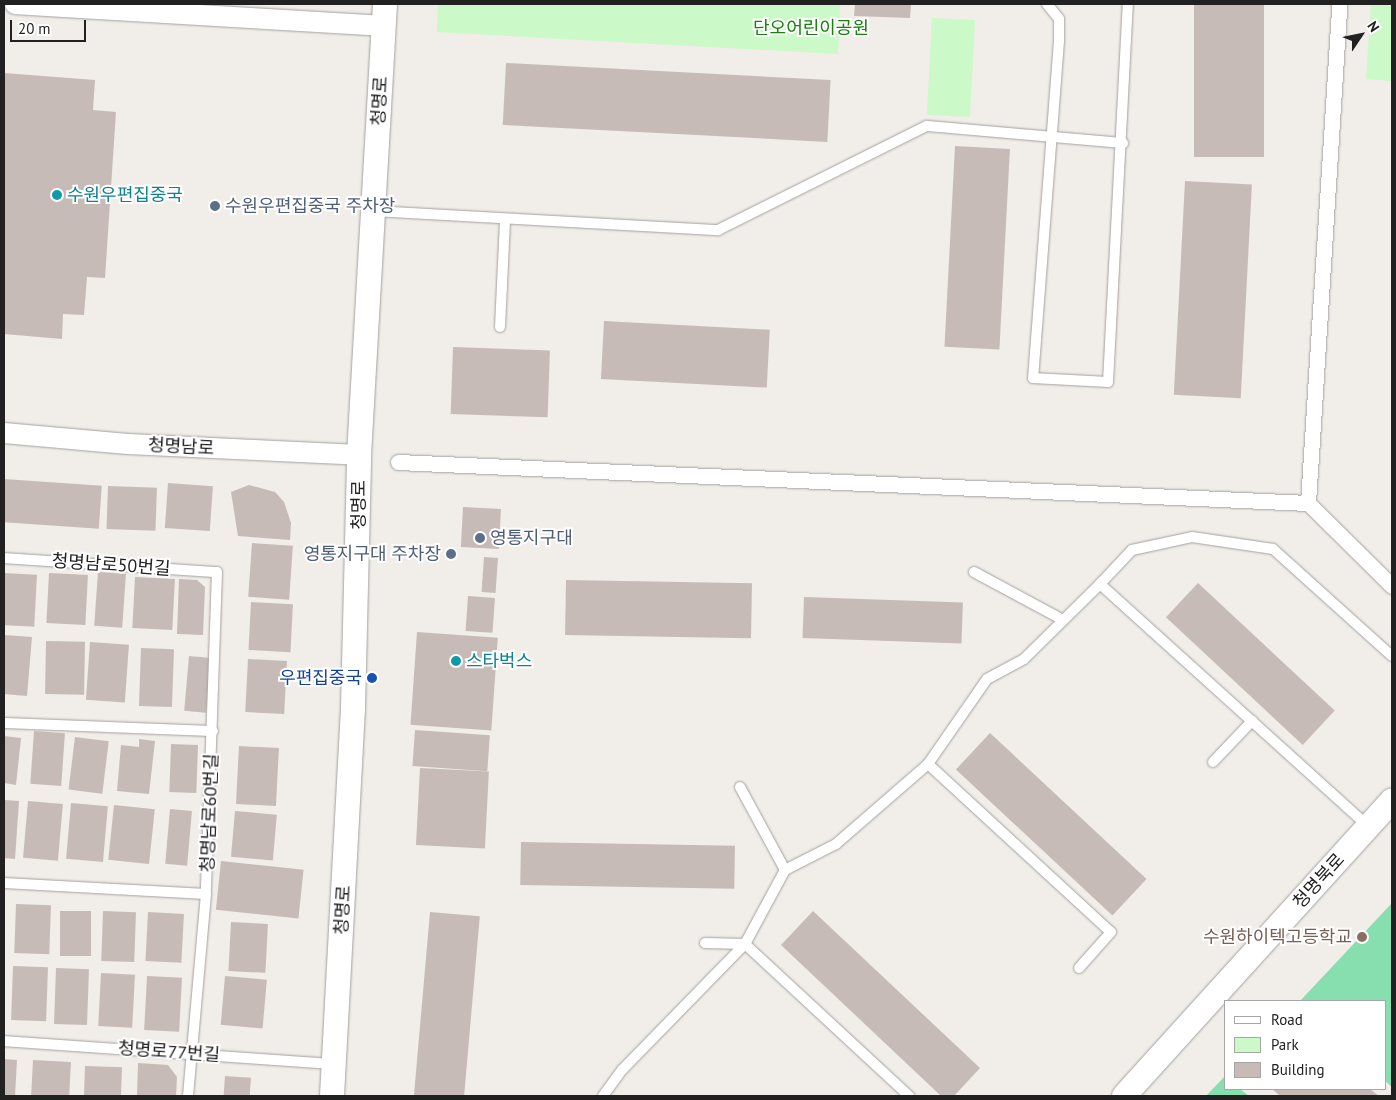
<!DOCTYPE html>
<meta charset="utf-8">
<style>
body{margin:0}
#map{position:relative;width:1396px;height:1100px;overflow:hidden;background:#f1ede8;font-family:"PT Sans","Noto Sans KR",sans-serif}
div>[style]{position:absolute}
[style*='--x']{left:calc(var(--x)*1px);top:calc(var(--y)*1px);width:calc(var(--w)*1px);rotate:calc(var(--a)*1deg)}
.park>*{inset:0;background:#cbf9c7;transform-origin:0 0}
.pitch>*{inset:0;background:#87dfaf}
.building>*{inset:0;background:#c6bbb7;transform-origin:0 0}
.roads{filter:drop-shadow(0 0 1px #a2a2a2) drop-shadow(0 0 1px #a2a2a2)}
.service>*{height:10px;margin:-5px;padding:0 5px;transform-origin:5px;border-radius:5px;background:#fff}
.pedestrian>*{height:15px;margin:-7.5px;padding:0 7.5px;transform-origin:7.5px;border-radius:7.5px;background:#fff}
.minor>*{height:20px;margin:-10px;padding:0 10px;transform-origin:10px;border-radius:10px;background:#fff}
.tertiary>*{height:24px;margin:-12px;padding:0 12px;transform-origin:12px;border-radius:12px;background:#fff}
.dots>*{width:14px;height:14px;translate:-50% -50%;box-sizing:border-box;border:2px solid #fff;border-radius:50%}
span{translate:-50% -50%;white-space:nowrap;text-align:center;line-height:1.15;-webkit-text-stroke:4px #fff;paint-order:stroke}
.park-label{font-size:18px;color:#16810d}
.street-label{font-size:18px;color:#212121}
.culture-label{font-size:18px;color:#0d838f}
.left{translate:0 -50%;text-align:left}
.service-label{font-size:18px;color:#4e5e75}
.right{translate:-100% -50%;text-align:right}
.transit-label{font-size:18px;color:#164399}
.education-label{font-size:18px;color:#785e54}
.frame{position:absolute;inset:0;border:5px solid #212121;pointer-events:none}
.legend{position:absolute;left:1224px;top:1000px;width:162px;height:90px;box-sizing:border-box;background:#fff;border:1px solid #a6a6a6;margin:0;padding:6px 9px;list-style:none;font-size:15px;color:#212121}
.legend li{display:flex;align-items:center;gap:10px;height:25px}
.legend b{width:25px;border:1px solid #a6a6a6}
.north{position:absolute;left:1336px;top:10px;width:50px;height:50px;-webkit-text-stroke:4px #fff;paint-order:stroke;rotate:56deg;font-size:14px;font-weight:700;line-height:20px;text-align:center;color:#212121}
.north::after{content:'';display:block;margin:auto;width:18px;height:22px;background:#212121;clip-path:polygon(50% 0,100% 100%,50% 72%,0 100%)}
.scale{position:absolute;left:10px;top:20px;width:76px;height:22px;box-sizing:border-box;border:2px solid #212121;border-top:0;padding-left:6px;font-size:15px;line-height:18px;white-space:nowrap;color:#212121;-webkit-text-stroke:4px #fff;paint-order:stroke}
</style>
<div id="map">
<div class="park">
<div style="clip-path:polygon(438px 4px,840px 4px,838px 54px,437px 32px)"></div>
<div style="clip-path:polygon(1371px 4px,1392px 4px,1392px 81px,1366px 79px)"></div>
<div style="left:932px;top:18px;width:43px;height:97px;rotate:3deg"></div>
</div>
<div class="pitch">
<div style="clip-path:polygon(1392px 903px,1392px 1087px,1385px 1081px,1385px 1001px,1300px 1001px)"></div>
<div style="clip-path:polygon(1225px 1076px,1225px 1089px,1240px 1089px,1249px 1096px,1206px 1096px)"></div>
</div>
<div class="building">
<div style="clip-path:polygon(855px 4px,911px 4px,910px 18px,854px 16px)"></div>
<div style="left:1194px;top:4px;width:70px;height:153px"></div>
<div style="left:506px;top:63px;width:325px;height:62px;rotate:3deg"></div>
<div style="clip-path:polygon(4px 73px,95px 80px,93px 110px,116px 112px,105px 278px,87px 277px,84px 315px,63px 314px,62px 339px,4px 334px)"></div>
<div style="left:955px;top:146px;width:55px;height:201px;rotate:3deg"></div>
<div style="left:1185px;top:181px;width:67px;height:214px;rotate:3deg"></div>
<div style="left:604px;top:321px;width:166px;height:58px;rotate:3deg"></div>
<div style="left:453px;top:347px;width:97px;height:67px;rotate:2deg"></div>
<div style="left:4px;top:479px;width:98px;height:43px;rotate:4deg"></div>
<div style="left:168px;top:483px;width:45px;height:45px;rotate:4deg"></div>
<div style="clip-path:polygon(249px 485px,275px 492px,284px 502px,291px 523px,290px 540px,238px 536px,231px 492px)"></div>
<div style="left:108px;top:486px;width:49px;height:43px;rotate:2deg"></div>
<div style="left:463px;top:507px;width:38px;height:40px;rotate:3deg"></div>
<div style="left:252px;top:543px;width:41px;height:54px;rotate:4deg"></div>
<div style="left:484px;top:557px;width:14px;height:35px;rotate:4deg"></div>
<div style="left:98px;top:572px;width:28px;height:54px;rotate:4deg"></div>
<div style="left:4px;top:573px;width:33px;height:52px;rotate:3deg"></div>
<div style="left:49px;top:573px;width:39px;height:50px;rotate:3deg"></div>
<div style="left:135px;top:577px;width:40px;height:51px;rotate:3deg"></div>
<div style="clip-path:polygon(179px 579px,197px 580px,205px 587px,203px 635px,177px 634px)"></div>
<div style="left:566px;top:580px;width:186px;height:55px;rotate:1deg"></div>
<div style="left:1198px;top:583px;width:187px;height:47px;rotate:43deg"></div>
<div style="left:468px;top:596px;width:27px;height:35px;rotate:4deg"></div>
<div style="left:804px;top:597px;width:159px;height:41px;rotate:2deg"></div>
<div style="left:251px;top:602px;width:42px;height:48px;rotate:3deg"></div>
<div style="left:417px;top:632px;width:81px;height:93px;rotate:4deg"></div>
<div style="clip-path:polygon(4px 635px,32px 637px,27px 696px,4px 694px)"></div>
<div style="left:46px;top:641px;width:39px;height:53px;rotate:1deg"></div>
<div style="left:90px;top:642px;width:39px;height:58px;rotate:4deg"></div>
<div style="left:141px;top:648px;width:33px;height:58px;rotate:2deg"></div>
<div style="left:189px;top:656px;width:22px;height:55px;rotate:5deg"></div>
<div style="left:248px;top:659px;width:39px;height:53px;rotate:3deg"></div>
<div style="left:415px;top:730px;width:75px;height:36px;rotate:4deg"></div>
<div style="left:34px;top:731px;width:31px;height:53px;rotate:4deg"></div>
<div style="left:990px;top:733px;width:214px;height:50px;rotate:43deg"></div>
<div style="clip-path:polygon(4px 736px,21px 738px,16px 785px,4px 783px)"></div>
<div style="left:75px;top:737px;width:34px;height:53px;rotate:7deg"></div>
<div style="clip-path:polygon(139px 739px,155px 741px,149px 794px,117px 791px,121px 745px,139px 747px)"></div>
<div style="left:171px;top:744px;width:27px;height:48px;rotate:2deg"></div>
<div style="left:239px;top:746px;width:40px;height:58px;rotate:3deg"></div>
<div style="left:420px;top:768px;width:69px;height:77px;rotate:3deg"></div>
<div style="clip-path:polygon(4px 800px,19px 801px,15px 859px,4px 858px)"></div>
<div style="left:28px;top:801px;width:35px;height:57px;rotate:5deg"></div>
<div style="left:71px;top:803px;width:37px;height:56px;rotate:5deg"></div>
<div style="left:114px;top:805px;width:41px;height:55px;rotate:6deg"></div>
<div style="left:170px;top:809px;width:22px;height:55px;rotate:5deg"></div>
<div style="left:235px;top:811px;width:42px;height:46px;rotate:5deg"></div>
<div style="left:521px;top:842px;width:214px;height:43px;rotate:1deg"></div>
<div style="left:221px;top:861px;width:83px;height:49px;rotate:6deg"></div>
<div style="left:16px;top:904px;width:35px;height:49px;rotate:2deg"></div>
<div style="left:60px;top:911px;width:31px;height:45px"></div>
<div style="left:103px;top:911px;width:33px;height:50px;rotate:2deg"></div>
<div style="clip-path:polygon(813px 911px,980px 1068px,954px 1096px,941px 1096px,781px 945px)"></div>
<div style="left:148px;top:912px;width:36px;height:49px;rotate:3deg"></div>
<div style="left:430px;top:912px;width:50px;height:184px;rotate:5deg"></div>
<div style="left:231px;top:922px;width:37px;height:49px;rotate:3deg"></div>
<div style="left:13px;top:966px;width:35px;height:54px;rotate:2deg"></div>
<div style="left:56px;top:968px;width:33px;height:56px;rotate:2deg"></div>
<div style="left:101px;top:973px;width:34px;height:53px;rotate:3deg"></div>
<div style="left:147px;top:976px;width:35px;height:54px;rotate:3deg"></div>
<div style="left:225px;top:976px;width:42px;height:49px;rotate:5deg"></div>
<div style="clip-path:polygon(4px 1059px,17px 1060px,15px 1096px,4px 1096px)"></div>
<div style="left:33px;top:1060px;width:38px;height:36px;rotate:3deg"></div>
<div style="clip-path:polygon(138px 1063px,168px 1065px,177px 1077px,176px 1096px,137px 1096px)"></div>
<div style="left:85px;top:1066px;width:37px;height:30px;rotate:2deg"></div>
<div style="left:225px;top:1076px;width:26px;height:20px;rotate:4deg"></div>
<div style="clip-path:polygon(1272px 1089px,1370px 1089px,1379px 1096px,1280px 1096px)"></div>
</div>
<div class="roads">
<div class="service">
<div style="--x:1047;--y:4;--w:19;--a:51"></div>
<div style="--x:1059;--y:19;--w:22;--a:90"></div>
<div style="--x:1059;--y:41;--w:338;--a:94.4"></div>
<div style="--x:1033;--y:378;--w:75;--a:3.1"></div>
<div style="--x:1108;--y:382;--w:379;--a:-87"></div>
<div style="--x:374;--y:211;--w:345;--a:3.2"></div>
<div style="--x:718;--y:230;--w:233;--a:-26.5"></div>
<div style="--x:927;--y:126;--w:197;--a:5"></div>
<div style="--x:500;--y:327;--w:107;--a:-87.3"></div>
<div style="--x:4;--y:558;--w:213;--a:3.8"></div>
<div style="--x:217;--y:572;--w:322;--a:92"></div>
<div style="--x:206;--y:894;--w:203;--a:95.1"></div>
<div style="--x:974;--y:572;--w:101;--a:28.3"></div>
<div style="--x:1100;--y:584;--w:47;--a:-46.7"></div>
<div style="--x:1132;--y:550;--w:61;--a:-12.2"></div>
<div style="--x:1192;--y:537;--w:82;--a:8.4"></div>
<div style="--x:1273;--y:549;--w:160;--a:42"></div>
<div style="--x:4;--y:723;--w:209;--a:2.2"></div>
<div style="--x:1213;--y:762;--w:57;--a:-46.4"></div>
<div style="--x:928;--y:764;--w:248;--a:42.6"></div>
<div style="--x:1111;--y:932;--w:48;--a:131.6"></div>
<div style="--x:740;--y:787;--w:94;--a:61.5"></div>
<div style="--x:4;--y:883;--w:202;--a:3.1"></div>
<div style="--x:705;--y:943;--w:40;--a:1.4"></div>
<div style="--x:745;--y:944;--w:224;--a:42.8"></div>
<div style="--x:4;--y:1041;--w:331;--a:4"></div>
<div style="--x:603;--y:1096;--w:32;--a:-54"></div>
<div style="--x:622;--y:1070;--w:176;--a:-45.7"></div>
<div style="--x:745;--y:944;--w:84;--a:-61.6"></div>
<div style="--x:785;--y:870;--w:57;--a:-27"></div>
<div style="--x:836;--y:844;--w:122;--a:-41"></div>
<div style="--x:928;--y:764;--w:103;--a:-55.2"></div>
<div style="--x:987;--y:679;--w:42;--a:-28.4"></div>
<div style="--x:1024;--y:659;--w:107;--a:-44.6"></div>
<div style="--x:1100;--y:584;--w:361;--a:42.1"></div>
</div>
<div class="pedestrian">
<div style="--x:398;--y:462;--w:911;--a:2.58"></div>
<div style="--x:1308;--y:503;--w:118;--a:44.7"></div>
<div style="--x:1308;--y:503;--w:500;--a:-86.4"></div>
</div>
<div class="minor">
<div style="--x:15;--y:4;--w:369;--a:3.4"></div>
<div style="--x:4;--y:433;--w:124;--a:5.1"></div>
<div style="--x:128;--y:444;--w:231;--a:2.7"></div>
</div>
<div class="tertiary">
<div style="--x:332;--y:1096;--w:389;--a:-86.9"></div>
<div style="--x:353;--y:708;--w:253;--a:-88.6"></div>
<div style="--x:359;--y:455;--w:452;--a:-86.7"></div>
<div style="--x:1124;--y:1096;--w:399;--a:-47.8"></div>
</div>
</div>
<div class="dots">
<div style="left:57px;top:195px;background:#0f9aa8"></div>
<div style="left:215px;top:206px;background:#5c6f8a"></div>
<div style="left:480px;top:538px;background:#5c6f8a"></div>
<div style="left:451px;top:554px;background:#5c6f8a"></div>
<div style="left:456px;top:661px;background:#0f9aa8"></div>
<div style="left:372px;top:678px;background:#1a4fb4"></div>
<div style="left:1362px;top:937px;background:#8d6e63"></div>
</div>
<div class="park-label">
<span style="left:811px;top:28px">단오어린이공원</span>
</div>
<div class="street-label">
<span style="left:380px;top:101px;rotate:-87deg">청명로</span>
<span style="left:181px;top:447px;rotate:3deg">청명남로</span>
<span style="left:359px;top:505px;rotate:-90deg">청명로</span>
<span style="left:111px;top:565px;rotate:4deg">청명남로50번길</span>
<span style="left:210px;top:813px;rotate:-88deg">청명남로60번길</span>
<span style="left:1319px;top:881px;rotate:-48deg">청명북로</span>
<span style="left:343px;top:910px;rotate:-87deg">청명로</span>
<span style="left:169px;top:1052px;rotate:4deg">청명로77번길</span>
</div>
<div class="culture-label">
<span class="left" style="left:67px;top:195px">수원우편집중국</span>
<span class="left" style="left:466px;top:661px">스타벅스</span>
</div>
<div class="service-label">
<span class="left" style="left:225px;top:206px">수원우편집중국 주차장</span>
<span class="left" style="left:490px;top:538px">영통지구대</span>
<span class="right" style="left:441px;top:554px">영통지구대 주차장</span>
</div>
<div class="transit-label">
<span class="right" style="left:362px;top:678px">우편집중국</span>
</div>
<div class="education-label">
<span class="right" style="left:1352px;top:937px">수원하이텍고등학교</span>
</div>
<div class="frame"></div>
<ul class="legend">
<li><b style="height:6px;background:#fff"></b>Road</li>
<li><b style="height:14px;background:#cbf9c7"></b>Park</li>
<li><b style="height:14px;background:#c6bbb7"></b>Building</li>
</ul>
<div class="north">N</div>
<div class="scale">20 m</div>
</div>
